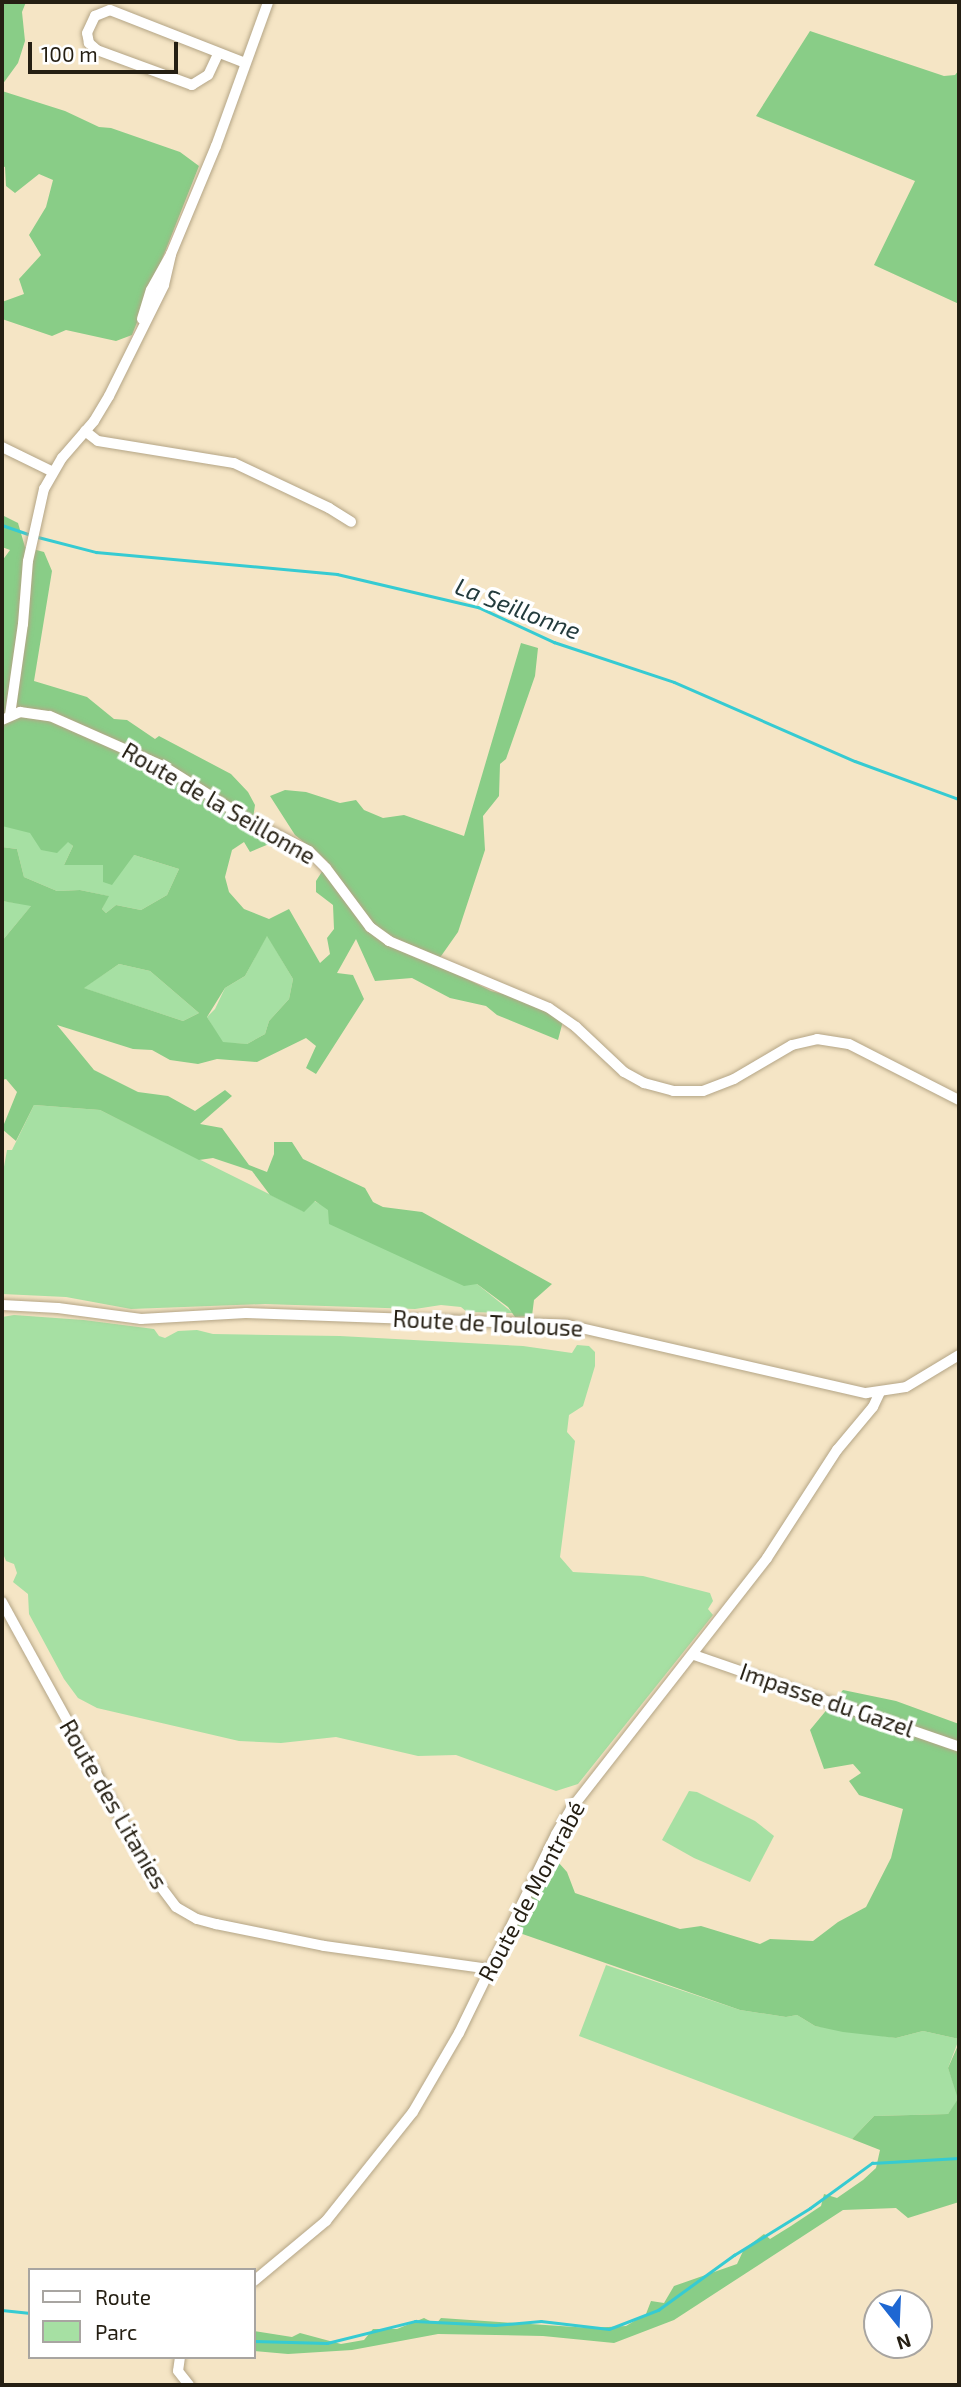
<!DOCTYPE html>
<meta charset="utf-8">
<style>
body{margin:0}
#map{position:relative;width:961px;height:2387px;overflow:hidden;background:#f5e5c5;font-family:"Exo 2",sans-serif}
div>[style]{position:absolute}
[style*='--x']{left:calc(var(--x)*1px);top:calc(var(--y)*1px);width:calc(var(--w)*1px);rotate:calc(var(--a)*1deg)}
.green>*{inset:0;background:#a6e0a3}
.forest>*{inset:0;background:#89cd87}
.stream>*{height:2.5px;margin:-1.25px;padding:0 1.25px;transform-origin:1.25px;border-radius:1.25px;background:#36cbd2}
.roads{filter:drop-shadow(0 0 2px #b4a586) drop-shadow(0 0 2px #b4a586)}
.minor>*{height:10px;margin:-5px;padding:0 5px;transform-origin:5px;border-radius:5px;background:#fff}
span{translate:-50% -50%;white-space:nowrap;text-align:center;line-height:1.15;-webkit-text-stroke:7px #fff;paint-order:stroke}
.street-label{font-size:23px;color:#251f13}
.water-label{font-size:24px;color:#233b3d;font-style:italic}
.frame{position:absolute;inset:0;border:4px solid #251f13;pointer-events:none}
.legend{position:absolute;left:28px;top:2268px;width:228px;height:91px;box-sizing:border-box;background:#fff;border:2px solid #a8a5a1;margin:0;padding:9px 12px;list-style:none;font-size:21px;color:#251f13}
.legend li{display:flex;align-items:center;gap:14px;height:35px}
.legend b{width:35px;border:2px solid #a8a5a1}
.north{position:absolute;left:863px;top:2289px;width:70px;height:70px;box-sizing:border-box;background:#fff;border:2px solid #a8a5a1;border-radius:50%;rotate:162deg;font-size:19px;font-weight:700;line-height:28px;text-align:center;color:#251f13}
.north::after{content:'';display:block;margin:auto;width:24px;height:32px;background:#1e67d2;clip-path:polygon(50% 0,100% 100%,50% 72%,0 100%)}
.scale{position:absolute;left:28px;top:42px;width:150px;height:32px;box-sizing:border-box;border:4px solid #251f13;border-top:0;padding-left:9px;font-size:21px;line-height:24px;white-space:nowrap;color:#251f13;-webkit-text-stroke:5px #fff;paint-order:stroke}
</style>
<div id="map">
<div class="green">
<div style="clip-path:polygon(2px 824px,68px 841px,73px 846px,64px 865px,134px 855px,179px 869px,167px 895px,141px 910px,116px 905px,106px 913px,102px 909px,108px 896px,80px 890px,57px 891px,24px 877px,17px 849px,2px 847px)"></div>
<div style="clip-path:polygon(2px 901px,32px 905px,2px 941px)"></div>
<div style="clip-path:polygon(267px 935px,293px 979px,289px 999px,269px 1021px,265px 1034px,247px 1044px,222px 1043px,207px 1017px,215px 1009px,225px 988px,245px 976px)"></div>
<div style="clip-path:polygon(119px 964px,150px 971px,199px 1013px,183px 1021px,83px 988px)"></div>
<div style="clip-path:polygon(34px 1105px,100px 1110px,303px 1211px,314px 1201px,477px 1284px,513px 1313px,467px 1312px,461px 1307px,441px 1305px,415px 1309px,265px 1304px,131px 1309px,66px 1297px,2px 1294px,2px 1178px,7px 1150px,12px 1150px)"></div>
<div style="clip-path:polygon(14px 1315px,84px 1320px,154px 1329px,159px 1336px,165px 1338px,178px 1331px,197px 1330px,213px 1334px,340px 1336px,523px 1346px,572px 1353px,577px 1345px,589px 1346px,595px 1352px,595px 1366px,583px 1406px,569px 1415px,567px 1432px,575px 1441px,560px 1557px,573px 1572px,643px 1576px,710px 1593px,713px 1601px,708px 1609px,713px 1615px,578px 1784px,556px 1791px,456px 1755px,418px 1756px,336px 1737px,281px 1743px,239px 1741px,97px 1708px,78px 1698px,64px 1679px,29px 1614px,28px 1594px,13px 1582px,17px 1573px,14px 1564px,6px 1561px,2px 1551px,2px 1317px)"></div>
<div style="clip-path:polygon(689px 1791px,697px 1792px,755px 1821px,774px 1836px,750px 1882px,694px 1858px,662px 1840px)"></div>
<div style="clip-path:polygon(606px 1965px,740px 2010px,786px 2017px,797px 2015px,815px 2026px,896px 2038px,923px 2031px,959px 2039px,948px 2068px,959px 2099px,948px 2114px,874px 2116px,852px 2139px,579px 2036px)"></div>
</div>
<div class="forest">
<div style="clip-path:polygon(2px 2px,26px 2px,22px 12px,25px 41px,18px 63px,2px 85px)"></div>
<div style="clip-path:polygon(810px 31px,944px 76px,955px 75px,959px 70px,959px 304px,874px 265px,915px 181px,756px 116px)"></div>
<div style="clip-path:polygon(2px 91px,65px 111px,99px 127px,111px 128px,180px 152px,199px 166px,132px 335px,116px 341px,66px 330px,52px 336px,2px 319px,2px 302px,24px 294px,19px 279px,41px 255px,29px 235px,46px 207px,53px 180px,39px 174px,15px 193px,6px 186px,5px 167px,2px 166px)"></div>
<div style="clip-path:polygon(evenodd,2px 515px,18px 523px,25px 547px,44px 552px,52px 571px,34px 681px,87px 697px,114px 719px,127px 720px,155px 739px,159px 736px,231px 774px,248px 792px,255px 805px,252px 825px,271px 835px,269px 844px,250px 852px,244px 842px,232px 850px,225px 877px,229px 892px,244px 909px,269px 919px,289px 909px,320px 963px,330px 954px,327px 938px,334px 929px,333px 905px,316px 892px,316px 881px,328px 862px,295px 835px,270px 796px,285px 790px,306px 792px,340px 803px,356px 800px,364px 810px,383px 818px,404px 815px,464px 836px,521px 643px,538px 648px,535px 676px,506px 759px,500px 764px,499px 796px,483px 816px,485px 850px,458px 932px,439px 959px,459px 975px,491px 991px,532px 1001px,563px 1021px,558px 1040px,497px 1015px,486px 1006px,450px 998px,412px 978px,375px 981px,356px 939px,337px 973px,353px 975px,364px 999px,316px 1074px,306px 1068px,316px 1046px,306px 1038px,257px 1062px,217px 1059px,198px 1064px,170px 1060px,152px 1050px,133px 1049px,57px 1025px,94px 1070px,138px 1092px,168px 1096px,195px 1111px,225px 1090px,232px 1096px,200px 1124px,222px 1128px,249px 1165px,267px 1172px,274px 1154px,274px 1142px,292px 1142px,303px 1159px,365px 1188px,373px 1202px,383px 1207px,422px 1212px,552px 1284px,534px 1300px,532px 1316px,515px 1317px,508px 1307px,477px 1284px,464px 1286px,329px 1224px,328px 1210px,315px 1201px,304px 1212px,270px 1195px,252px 1171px,213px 1158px,199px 1160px,100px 1110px,34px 1105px,16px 1141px,2px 1129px,17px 1092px,6px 1079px,2px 1080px,2px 941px,31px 906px,2px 901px,2px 847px,17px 849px,24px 877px,57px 891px,80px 890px,109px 896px,102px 909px,106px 913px,116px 905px,141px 910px,167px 895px,179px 869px,134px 855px,112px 885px,103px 882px,103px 865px,64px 865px,73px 846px,68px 842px,57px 853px,41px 850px,30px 833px,2px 826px,2px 561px,10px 550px,2px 547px,2px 515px,267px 936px,293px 979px,289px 999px,269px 1021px,265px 1034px,247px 1044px,223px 1042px,207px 1017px,225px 988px,245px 976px,267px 936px,2px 515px,119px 964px,150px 971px,199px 1013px,183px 1021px,84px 988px,119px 964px)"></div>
<div style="clip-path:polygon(843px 1690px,896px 1701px,959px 1724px,959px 2039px,923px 2031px,896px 2038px,843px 2032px,815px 2026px,797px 2015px,786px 2017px,740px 2010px,511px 1930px,550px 1853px,567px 1872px,575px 1893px,680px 1929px,701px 1926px,760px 1944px,770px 1939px,813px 1941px,838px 1922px,866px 1907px,891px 1858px,903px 1809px,859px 1795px,849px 1781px,861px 1773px,853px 1764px,824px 1769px,810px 1730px)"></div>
<div style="clip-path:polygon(959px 2043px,959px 2202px,908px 2218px,896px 2208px,843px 2210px,674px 2320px,614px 2343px,543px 2336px,438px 2334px,352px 2350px,288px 2354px,254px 2351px,254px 2331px,292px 2337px,300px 2333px,341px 2344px,364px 2340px,373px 2329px,397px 2329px,424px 2318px,436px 2324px,441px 2318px,590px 2328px,626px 2326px,646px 2314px,651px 2301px,664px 2303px,674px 2286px,737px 2264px,744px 2249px,764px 2234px,770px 2239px,791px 2226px,821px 2206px,824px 2194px,837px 2198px,863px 2180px,876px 2168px,880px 2150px,852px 2139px,874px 2116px,948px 2114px,958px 2099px,948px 2068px)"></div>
</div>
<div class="stream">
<div style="--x:2;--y:525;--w:31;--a:19"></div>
<div style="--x:38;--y:537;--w:60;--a:14.5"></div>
<div style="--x:96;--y:552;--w:242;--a:5.2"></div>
<div style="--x:337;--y:574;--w:145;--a:13.2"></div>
<div style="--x:478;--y:607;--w:84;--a:24.7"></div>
<div style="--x:554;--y:642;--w:126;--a:18.4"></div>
<div style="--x:674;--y:682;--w:197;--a:23.6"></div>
<div style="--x:855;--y:761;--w:111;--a:20.1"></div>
<div style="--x:2;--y:2310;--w:28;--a:6"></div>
<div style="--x:254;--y:2341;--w:73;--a:1.6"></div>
<div style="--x:327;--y:2343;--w:91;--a:-14"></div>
<div style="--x:415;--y:2321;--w:80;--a:2.9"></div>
<div style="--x:495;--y:2325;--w:46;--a:-5"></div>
<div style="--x:541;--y:2321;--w:68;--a:6.7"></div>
<div style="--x:609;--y:2329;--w:53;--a:-21.2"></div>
<div style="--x:658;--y:2310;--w:94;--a:-35.9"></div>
<div style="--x:734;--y:2255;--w:89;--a:-31.7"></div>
<div style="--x:810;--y:2208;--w:77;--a:-36"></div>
<div style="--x:872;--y:2163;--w:87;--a:-3.3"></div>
</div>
<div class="roads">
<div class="minor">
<div style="--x:218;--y:54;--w:23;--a:115"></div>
<div style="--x:208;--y:75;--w:19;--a:148"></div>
<div style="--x:192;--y:85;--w:101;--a:-159.8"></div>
<div style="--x:97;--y:50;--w:11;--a:-139"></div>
<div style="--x:89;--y:43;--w:10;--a:-101"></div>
<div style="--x:87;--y:33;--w:19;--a:-65"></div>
<div style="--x:95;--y:16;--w:16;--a:-22"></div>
<div style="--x:110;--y:10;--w:145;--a:21.4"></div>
<div style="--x:142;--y:319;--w:30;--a:-73"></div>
<div style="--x:151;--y:290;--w:41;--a:-60.9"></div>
<div style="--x:171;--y:254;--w:117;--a:-67.4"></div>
<div style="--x:216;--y:146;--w:153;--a:-70.1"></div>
<div style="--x:85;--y:431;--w:16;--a:38"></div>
<div style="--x:98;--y:441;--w:138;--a:9.2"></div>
<div style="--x:234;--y:463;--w:105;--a:25.3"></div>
<div style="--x:329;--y:508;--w:26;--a:32"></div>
<div style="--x:2;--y:447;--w:57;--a:26.1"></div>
<div style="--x:10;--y:715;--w:92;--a:-81.9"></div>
<div style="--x:23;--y:624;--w:63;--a:-85.5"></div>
<div style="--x:28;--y:561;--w:74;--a:-77.5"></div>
<div style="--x:44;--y:489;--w:36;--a:-60"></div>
<div style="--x:62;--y:458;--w:49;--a:-49.1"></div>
<div style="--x:94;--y:421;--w:29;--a:-59"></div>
<div style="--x:109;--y:396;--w:124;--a:-63.6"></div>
<div style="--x:164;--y:285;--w:32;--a:-77"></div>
<div style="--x:2;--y:720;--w:20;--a:-24"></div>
<div style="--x:20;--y:712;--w:30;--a:8"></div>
<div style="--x:50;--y:716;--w:124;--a:23.9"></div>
<div style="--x:163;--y:766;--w:105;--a:32.2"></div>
<div style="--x:252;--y:822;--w:64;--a:27"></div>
<div style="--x:309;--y:851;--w:24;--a:45"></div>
<div style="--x:326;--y:868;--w:74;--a:53.3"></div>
<div style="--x:370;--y:927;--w:24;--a:36"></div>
<div style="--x:389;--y:941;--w:173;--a:22.7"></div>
<div style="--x:549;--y:1008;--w:33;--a:35"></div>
<div style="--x:576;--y:1027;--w:66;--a:43.2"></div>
<div style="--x:624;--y:1072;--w:23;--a:29"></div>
<div style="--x:644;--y:1083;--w:30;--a:15"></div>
<div style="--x:673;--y:1091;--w:30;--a:0"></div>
<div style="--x:703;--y:1091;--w:33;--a:-21"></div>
<div style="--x:734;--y:1079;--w:67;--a:-30.4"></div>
<div style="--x:792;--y:1045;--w:26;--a:-13"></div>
<div style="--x:817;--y:1039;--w:32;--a:9"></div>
<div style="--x:849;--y:1044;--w:123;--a:27"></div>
<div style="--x:2;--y:1305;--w:56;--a:3.1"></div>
<div style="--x:58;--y:1308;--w:84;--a:7.5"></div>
<div style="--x:141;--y:1319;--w:105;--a:-3.3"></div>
<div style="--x:246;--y:1313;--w:322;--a:2.1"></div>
<div style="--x:568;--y:1325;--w:306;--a:12.9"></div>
<div style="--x:866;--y:1393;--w:40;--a:-8.5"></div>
<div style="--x:906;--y:1387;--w:62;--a:-31.1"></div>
<div style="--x:2;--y:1602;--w:311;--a:61.2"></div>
<div style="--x:152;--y:1875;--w:40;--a:53"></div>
<div style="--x:176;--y:1907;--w:24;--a:30"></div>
<div style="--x:197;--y:1919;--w:20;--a:15"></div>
<div style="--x:216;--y:1924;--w:110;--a:11.5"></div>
<div style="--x:324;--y:1946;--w:167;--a:7.9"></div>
<div style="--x:694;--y:1655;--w:281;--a:19.1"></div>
<div style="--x:254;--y:2281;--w:94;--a:-39.8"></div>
<div style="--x:326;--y:2221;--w:139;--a:-51.4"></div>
<div style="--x:413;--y:2112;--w:91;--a:-59.8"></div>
<div style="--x:459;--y:2033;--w:221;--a:-64"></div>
<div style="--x:556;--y:1834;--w:29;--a:-59"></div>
<div style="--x:571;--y:1809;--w:318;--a:-52"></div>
<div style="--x:767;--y:1558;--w:129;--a:-57.1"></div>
<div style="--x:837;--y:1450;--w:56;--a:-50.1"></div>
<div style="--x:873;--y:1407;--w:17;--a:-65"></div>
<div style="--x:180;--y:2357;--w:14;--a:98"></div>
<div style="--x:178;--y:2371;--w:18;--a:52"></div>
</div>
</div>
<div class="street-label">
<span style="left:219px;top:803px;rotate:30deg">Route de la Seillonne</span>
<span style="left:488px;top:1323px;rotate:3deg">Route de Toulouse</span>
<span style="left:827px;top:1700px;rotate:19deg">Impasse du Gazel</span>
<span style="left:114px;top:1804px;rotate:60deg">Route des Litanies</span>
<span style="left:531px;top:1891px;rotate:-62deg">Route de Montrabé</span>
</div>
<div class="water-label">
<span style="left:518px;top:608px;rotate:21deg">La Seillonne</span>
</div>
<div class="frame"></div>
<ul class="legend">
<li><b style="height:9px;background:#fff"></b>Route</li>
<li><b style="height:19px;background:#a6e0a3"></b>Parc</li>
</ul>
<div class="north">N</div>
<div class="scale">100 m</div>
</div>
